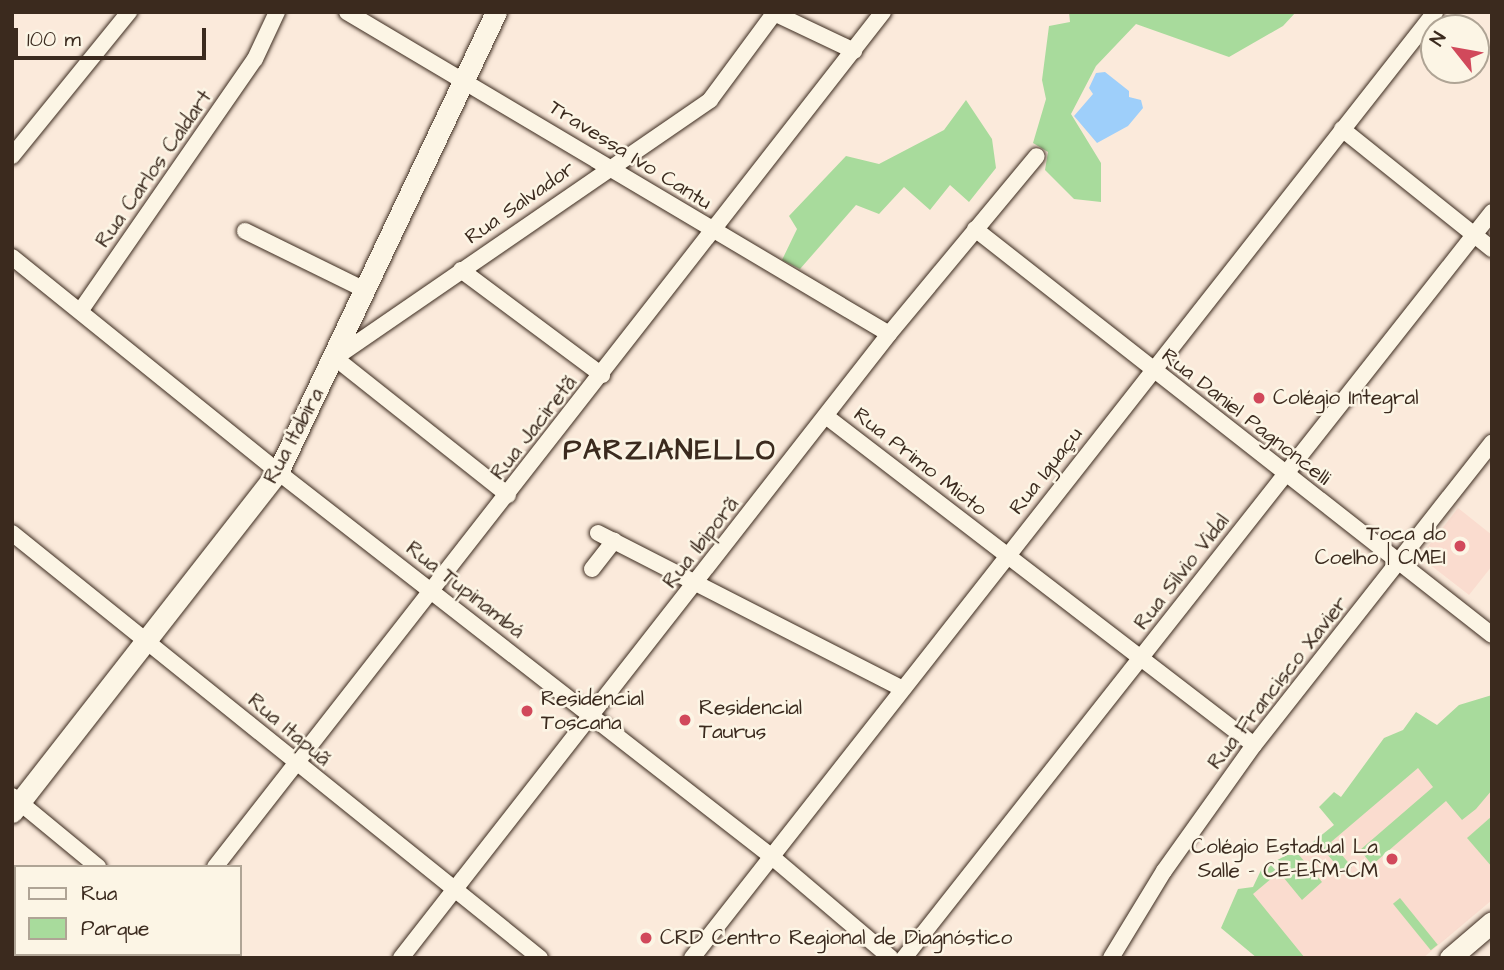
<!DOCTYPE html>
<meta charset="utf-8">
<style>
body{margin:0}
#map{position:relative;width:1504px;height:970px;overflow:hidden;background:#fbeadb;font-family:"Architects Daughter",sans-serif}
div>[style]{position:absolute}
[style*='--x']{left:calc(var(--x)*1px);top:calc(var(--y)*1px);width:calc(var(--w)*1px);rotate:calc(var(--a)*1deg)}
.built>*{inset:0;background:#fadccf}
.green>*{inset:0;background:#a8db9c;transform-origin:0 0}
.water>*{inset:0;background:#9ecffa}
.roads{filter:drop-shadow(0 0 2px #3b2a1e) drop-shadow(0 0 2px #3b2a1e)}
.street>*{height:16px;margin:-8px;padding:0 8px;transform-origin:8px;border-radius:8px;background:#fcf5e5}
.secondary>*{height:21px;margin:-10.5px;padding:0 10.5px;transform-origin:10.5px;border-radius:10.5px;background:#fcf5e5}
.dots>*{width:19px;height:19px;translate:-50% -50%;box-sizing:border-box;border:4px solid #fcf5e5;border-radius:50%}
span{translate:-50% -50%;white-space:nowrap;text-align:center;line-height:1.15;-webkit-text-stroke:5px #fcf5e5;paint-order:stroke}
.street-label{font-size:21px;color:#3b2a1e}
.poi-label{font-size:21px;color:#3b2a1e}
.left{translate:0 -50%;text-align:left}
.right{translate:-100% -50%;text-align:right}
.district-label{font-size:28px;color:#3b2a1e;font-weight:700;letter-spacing:2px}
.frame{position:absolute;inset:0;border:14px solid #3b2a1e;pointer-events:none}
.legend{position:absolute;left:14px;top:865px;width:228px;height:91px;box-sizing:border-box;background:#fcf5e5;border:2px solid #afa495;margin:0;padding:9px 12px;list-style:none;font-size:21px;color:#3b2a1e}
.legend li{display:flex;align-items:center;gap:14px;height:35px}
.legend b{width:35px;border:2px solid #afa495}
.north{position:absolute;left:1420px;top:14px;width:70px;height:70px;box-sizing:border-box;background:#fcf5e5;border:2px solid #afa495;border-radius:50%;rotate:301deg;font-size:19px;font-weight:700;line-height:28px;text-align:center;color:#3b2a1e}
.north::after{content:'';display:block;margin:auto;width:24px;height:32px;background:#d1495b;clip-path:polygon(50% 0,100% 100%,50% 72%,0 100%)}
.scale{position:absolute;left:14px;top:28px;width:192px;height:32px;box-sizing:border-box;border:4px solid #3b2a1e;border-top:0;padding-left:9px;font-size:21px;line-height:24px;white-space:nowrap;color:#3b2a1e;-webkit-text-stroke:5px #fcf5e5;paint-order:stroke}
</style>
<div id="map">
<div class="built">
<div style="clip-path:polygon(1458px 508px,1492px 535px,1492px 566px,1469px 595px,1420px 557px)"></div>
<div style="clip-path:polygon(1492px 695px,1492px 900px,1423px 958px,1302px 958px,1250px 894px)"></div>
</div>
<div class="green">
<div style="clip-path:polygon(1069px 12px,1296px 12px,1283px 26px,1229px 57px,1136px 24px,1096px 66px,1071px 114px,1101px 163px,1101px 202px,1074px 199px,1045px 170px,1048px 152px,1033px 143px,1046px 99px,1042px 80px,1049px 26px,1070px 22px)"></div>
<div style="clip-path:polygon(966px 100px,992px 139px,996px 168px,969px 202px,950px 185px,930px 210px,904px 187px,879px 214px,856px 205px,800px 269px,782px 260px,797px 229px,789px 216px,846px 156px,879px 164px,944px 130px)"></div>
<div style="clip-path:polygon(1492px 695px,1492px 790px,1476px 809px,1462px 820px,1446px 801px,1372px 865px,1360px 850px,1433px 787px,1418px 768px,1331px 842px,1352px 867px,1344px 874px,1316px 841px,1299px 855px,1322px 882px,1302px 900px,1279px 872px,1253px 894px,1305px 958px,1257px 958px,1221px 928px,1238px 889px,1253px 887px,1262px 868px,1287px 855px,1297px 855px,1334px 825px,1319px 807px,1334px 792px,1341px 797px,1384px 738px,1403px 730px,1416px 712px,1437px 725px,1459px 705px)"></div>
<div style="clip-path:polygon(1492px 816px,1492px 867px,1467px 838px)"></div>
<div style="left:1400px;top:898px;width:60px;height:9px;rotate:51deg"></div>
</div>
<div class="water">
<div style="clip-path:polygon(1105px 72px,1129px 91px,1129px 97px,1141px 100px,1143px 108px,1128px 126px,1097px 143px,1074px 116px,1093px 94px,1089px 88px,1096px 73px)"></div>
</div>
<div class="roads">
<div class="street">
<div style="--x:347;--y:12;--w:630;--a:30.71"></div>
<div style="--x:772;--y:12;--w:91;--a:25.4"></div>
<div style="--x:1342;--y:129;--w:192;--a:38.7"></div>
<div style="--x:12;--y:156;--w:186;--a:-50.9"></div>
<div style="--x:975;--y:229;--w:657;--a:38.14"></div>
<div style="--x:245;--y:231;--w:134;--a:26.2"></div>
<div style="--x:12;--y:257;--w:342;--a:38.9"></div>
<div style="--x:278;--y:472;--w:625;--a:37.92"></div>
<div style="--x:771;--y:856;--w:157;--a:40.4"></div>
<div style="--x:461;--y:270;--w:176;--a:36.7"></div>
<div style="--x:81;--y:310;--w:305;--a:-55.3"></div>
<div style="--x:255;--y:59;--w:52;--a:-64.9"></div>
<div style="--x:827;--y:417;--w:538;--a:37.53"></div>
<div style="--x:508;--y:495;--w:221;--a:-141.6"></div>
<div style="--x:335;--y:358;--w:455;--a:-34.5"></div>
<div style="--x:710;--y:100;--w:109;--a:-53.5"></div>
<div style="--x:12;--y:533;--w:678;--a:38.83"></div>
<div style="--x:598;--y:533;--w:340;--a:27.1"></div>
<div style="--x:592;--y:569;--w:36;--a:-52"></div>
<div style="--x:12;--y:796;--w:112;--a:39.5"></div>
<div style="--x:215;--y:867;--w:1085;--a:-52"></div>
<div style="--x:208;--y:954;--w:6;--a:45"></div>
<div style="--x:143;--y:958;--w:4;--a:-63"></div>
<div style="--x:401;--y:958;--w:792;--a:-51.97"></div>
<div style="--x:889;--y:334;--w:231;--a:-50.3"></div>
<div style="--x:692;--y:958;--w:1203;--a:-51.85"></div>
<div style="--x:904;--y:958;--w:950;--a:-51.75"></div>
<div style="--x:1111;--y:958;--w:102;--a:-58.7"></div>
<div style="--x:1164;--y:871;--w:155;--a:-54.5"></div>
<div style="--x:1254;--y:745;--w:385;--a:-51.8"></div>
</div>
<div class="secondary">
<div style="--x:12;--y:812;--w:432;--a:-52"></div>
<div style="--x:278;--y:472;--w:509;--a:-64.64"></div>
<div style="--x:1450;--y:958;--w:55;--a:-40.6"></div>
</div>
</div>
<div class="dots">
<div style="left:1259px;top:398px;background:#d1495b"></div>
<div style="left:1460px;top:546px;background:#d1495b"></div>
<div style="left:527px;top:711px;background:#d1495b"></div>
<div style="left:685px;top:720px;background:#d1495b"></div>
<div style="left:1392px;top:859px;background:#d1495b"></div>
<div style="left:646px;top:938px;background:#d1495b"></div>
</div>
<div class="street-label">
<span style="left:630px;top:155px;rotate:32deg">Travessa Ivo Cantu</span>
<span style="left:154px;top:169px;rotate:-55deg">Rua Carlos Caldart</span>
<span style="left:520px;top:203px;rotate:-35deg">Rua Salvador</span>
<span style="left:1246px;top:417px;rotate:38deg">Rua Daniel Pagnoncelli</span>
<span style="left:534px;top:428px;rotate:-52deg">Rua Jaciretã</span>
<span style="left:294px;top:436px;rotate:-62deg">Rua Itabira</span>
<span style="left:920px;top:462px;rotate:38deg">Rua Primo Mioto</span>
<span style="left:1046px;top:471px;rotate:-52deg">Rua Iguaçu</span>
<span style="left:701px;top:543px;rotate:-52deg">Rua Ibiporã</span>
<span style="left:1182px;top:572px;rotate:-52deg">Rua Silvio Vidal</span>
<span style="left:465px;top:590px;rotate:38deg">Rua Tupinambá</span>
<span style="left:1278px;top:683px;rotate:-52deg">Rua Francisco Xavier</span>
<span style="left:289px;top:730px;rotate:40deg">Rua Itapuã</span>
</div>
<div class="poi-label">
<span class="left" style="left:1273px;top:398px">Colégio Integral</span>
<span class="right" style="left:1446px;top:546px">Toca do<br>Coelho | CMEI</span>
<span class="left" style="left:541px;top:711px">Residencial<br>Toscana</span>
<span class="left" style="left:699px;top:720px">Residencial<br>Taurus</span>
<span class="right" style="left:1378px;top:859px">Colégio Estadual La<br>Salle - CE-EfM-CM</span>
<span class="left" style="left:660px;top:938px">CRD Centro Regional de Diagnóstico</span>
</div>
<div class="district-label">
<span style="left:670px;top:451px">PARZIANELLO</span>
</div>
<div class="frame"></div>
<ul class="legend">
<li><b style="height:9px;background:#fcf5e5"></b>Rua</li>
<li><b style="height:19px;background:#a8db9c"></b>Parque</li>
</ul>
<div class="north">N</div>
<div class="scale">100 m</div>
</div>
